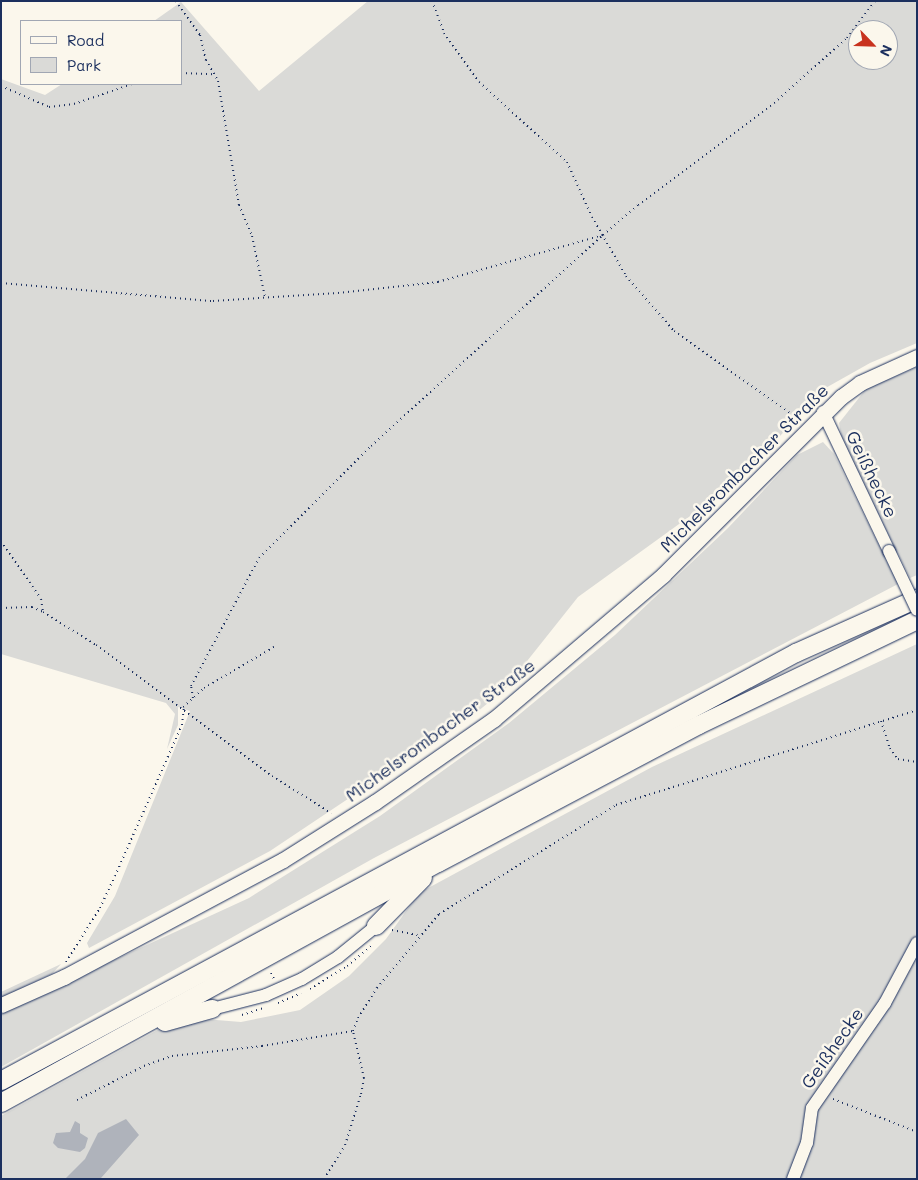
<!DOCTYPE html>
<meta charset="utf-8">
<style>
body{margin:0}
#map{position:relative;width:918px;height:1180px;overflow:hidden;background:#fbf7ec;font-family:Mali,sans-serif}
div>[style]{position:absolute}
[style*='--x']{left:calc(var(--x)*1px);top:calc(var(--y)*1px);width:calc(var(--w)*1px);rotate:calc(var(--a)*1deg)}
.green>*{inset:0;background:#dadad7}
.water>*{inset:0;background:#afb3bb}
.path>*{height:2px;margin-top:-1px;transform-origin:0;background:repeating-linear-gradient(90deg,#1b2f5e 0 1px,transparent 0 5px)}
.roads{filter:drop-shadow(0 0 1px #1b2f5e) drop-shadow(0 0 1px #1b2f5e)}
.minor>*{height:12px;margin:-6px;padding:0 6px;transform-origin:6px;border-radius:6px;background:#fbf7ec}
.major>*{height:15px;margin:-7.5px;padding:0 7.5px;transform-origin:7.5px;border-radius:7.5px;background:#fbf7ec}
.highway>*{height:18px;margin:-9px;padding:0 9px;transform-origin:9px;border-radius:9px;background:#fbf7ec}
.bridges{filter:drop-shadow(0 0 1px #1b2f5e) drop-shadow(0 0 1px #1b2f5e)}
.minor-bridge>*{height:12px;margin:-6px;padding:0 6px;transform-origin:6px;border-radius:6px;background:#fbf7ec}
span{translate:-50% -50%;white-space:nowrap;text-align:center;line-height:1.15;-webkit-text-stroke:5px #fbf7ec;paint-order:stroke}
.street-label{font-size:18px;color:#1b2f5e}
.frame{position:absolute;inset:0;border:2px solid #1b2f5e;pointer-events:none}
.legend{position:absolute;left:20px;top:20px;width:162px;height:65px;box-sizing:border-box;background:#fbf7ec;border:1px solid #a1a7b3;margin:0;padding:6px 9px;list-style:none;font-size:15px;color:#1b2f5e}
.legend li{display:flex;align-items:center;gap:10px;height:25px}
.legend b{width:25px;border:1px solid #a1a7b3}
.north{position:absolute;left:848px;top:20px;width:50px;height:50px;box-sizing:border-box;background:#fbf7ec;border:1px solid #a1a7b3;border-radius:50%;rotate:114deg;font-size:14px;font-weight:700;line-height:20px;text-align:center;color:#1b2f5e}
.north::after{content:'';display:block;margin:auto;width:18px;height:22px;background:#c8321e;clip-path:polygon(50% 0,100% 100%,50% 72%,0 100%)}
</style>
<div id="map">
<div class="green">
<div style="clip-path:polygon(evenodd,368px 1px,917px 1px,917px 343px,870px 363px,822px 390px,740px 480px,578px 597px,504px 690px,472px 716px,270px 851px,89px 948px,87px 943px,115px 896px,190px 711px,178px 707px,178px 725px,167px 749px,175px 714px,166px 703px,1px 654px,1px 79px,45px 95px,62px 84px,181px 84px,181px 21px,154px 21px,181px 2px,259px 91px,368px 1px,858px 30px,888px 30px,888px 60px,858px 60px,858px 30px)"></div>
<div style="clip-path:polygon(917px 367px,917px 575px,910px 578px,842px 441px,839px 423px,866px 389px)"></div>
<div style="clip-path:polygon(823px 442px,834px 454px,898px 584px,374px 858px,1px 1067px,1px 1012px,249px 898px,380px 816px,509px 723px,615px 635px,728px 528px,797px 455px)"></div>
<div style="clip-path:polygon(917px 644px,917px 1179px,1px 1179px,1px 1116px,165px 1026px,204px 1019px,241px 1022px,300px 1010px,349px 976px,386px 939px,419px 893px,652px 767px)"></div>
<div style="clip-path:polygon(61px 964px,52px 974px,1px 998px,1px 992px)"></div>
</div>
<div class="water">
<div style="clip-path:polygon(126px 1119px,139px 1135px,101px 1178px,65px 1179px,85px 1159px,98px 1133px)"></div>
<div style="clip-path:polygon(75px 1121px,80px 1124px,80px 1133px,88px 1138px,85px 1148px,80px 1152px,58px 1148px,53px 1143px,56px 1133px,70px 1132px)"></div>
</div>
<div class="path">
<div style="--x:176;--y:1;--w:42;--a:54.8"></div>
<div style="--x:200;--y:35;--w:26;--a:77"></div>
<div style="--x:206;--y:60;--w:24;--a:60"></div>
<div style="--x:218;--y:81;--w:126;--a:80.4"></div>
<div style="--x:239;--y:205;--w:34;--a:67"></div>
<div style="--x:252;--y:236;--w:62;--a:78"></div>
<div style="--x:432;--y:1;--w:34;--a:69"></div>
<div style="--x:444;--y:33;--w:60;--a:54.5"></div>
<div style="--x:479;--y:82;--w:119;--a:42.3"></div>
<div style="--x:567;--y:162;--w:60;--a:65.6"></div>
<div style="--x:592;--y:217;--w:68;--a:60"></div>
<div style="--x:626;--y:276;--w:73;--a:48.9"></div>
<div style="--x:674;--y:331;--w:156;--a:35.3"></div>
<div style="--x:181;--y:73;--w:33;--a:2"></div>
<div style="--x:1;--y:86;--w:52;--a:23.6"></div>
<div style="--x:49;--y:107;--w:25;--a:-7"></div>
<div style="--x:74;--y:104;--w:61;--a:-19"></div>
<div style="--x:1;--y:283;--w:213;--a:4.9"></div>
<div style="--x:213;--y:301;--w:125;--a:-3.7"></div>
<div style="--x:338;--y:293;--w:101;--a:-6.3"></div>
<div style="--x:438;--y:282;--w:172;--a:-15.9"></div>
<div style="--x:1;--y:541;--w:70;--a:55.4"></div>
<div style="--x:41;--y:599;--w:13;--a:81"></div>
<div style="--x:43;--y:612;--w:62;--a:31.9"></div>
<div style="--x:96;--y:645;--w:219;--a:36.7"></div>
<div style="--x:272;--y:776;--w:70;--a:32.1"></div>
<div style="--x:1;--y:608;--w:31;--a:-2"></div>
<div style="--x:32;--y:607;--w:12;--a:24"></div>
<div style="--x:193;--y:698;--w:12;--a:-99"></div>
<div style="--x:191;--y:686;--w:145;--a:-62"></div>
<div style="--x:259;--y:558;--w:158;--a:-45"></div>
<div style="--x:371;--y:446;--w:314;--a:-42.3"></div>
<div style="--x:603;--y:235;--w:46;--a:-40.6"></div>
<div style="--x:638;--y:205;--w:170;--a:-36.9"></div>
<div style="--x:774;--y:103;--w:98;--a:-41.7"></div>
<div style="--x:847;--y:38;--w:46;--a:-52.9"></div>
<div style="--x:183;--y:707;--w:28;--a:-42"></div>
<div style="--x:204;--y:688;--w:83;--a:-30.3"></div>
<div style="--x:881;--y:721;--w:28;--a:72"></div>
<div style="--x:890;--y:748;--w:14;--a:54"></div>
<div style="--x:898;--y:759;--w:19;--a:9"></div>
<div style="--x:392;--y:930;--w:26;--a:11"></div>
<div style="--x:66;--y:962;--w:64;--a:-57.8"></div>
<div style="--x:100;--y:908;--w:35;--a:-65"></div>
<div style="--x:115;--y:876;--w:165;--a:-66.1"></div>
<div style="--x:182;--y:725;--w:18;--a:-84"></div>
<div style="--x:271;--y:973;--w:7;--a:63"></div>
<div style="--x:310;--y:989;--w:44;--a:-31.9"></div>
<div style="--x:347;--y:966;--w:34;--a:-40"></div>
<div style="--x:278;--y:1003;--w:25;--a:-23"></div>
<div style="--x:242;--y:1015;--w:23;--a:-18"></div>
<div style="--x:833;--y:1099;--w:90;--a:21.4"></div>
<div style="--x:77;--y:1100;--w:75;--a:-26.9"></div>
<div style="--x:144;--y:1066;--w:30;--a:-20"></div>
<div style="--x:172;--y:1056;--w:91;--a:-6.3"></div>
<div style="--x:262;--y:1046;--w:92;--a:-9.4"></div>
<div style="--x:324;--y:1179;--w:40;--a:-58"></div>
<div style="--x:345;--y:1145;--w:53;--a:-72.6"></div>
<div style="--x:361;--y:1094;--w:16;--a:-79"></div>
<div style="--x:364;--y:1078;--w:48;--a:-103.2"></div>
<div style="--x:353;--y:1031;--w:14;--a:-69"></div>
<div style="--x:358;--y:1018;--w:36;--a:-58"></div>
<div style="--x:377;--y:988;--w:97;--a:-50"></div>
<div style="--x:439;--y:914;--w:208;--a:-31.6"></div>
<div style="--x:616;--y:805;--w:316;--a:-17.5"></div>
</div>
<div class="roads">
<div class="minor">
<div style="--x:823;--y:412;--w:154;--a:64.6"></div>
<div style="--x:212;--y:1009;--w:56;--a:-14.5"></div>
<div style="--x:266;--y:995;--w:39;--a:-24"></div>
<div style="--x:302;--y:979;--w:42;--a:-31.4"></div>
<div style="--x:338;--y:957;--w:49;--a:-39.2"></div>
<div style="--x:793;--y:1179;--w:39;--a:-69"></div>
<div style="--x:807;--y:1143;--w:35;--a:-82"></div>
<div style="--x:812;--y:1108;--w:128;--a:-55.2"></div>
<div style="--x:885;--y:1003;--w:68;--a:-61.9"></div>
</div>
<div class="major">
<div style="--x:1;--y:1005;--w:69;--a:-24"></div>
<div style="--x:64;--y:977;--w:248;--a:-28.1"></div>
<div style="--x:283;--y:860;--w:109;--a:-32.2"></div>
<div style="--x:375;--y:802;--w:145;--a:-34.9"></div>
<div style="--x:494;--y:719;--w:222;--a:-40.4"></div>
<div style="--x:663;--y:575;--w:252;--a:-45"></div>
<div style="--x:841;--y:397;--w:24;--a:-36"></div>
<div style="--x:860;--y:383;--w:63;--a:-24.5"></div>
</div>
<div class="highway">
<div style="--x:376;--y:926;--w:67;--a:-45.6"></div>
<div style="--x:165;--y:1022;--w:49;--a:-15.5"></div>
<div style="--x:1;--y:1081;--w:903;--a:-28.3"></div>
<div style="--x:796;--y:653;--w:133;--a:-24.1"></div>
<div style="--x:1;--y:1103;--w:499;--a:-28.8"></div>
<div style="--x:438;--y:863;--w:295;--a:-27.9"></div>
<div style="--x:699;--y:725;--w:242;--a:-25.7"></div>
</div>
</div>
<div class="bridges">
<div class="minor-bridge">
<div style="--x:889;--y:551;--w:65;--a:64.6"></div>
</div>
</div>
<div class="street-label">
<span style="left:744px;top:468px;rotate:-45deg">Michelsrombacher Straße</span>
<span style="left:872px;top:474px;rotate:64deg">Geißhecke</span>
<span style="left:440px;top:730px;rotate:-36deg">Michelsrombacher Straße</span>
<span style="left:832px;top:1048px;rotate:-55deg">Geißhecke</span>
</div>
<div class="frame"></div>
<ul class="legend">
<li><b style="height:6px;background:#fbf7ec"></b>Road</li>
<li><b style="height:14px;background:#dadad7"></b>Park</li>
</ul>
<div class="north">N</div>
</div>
